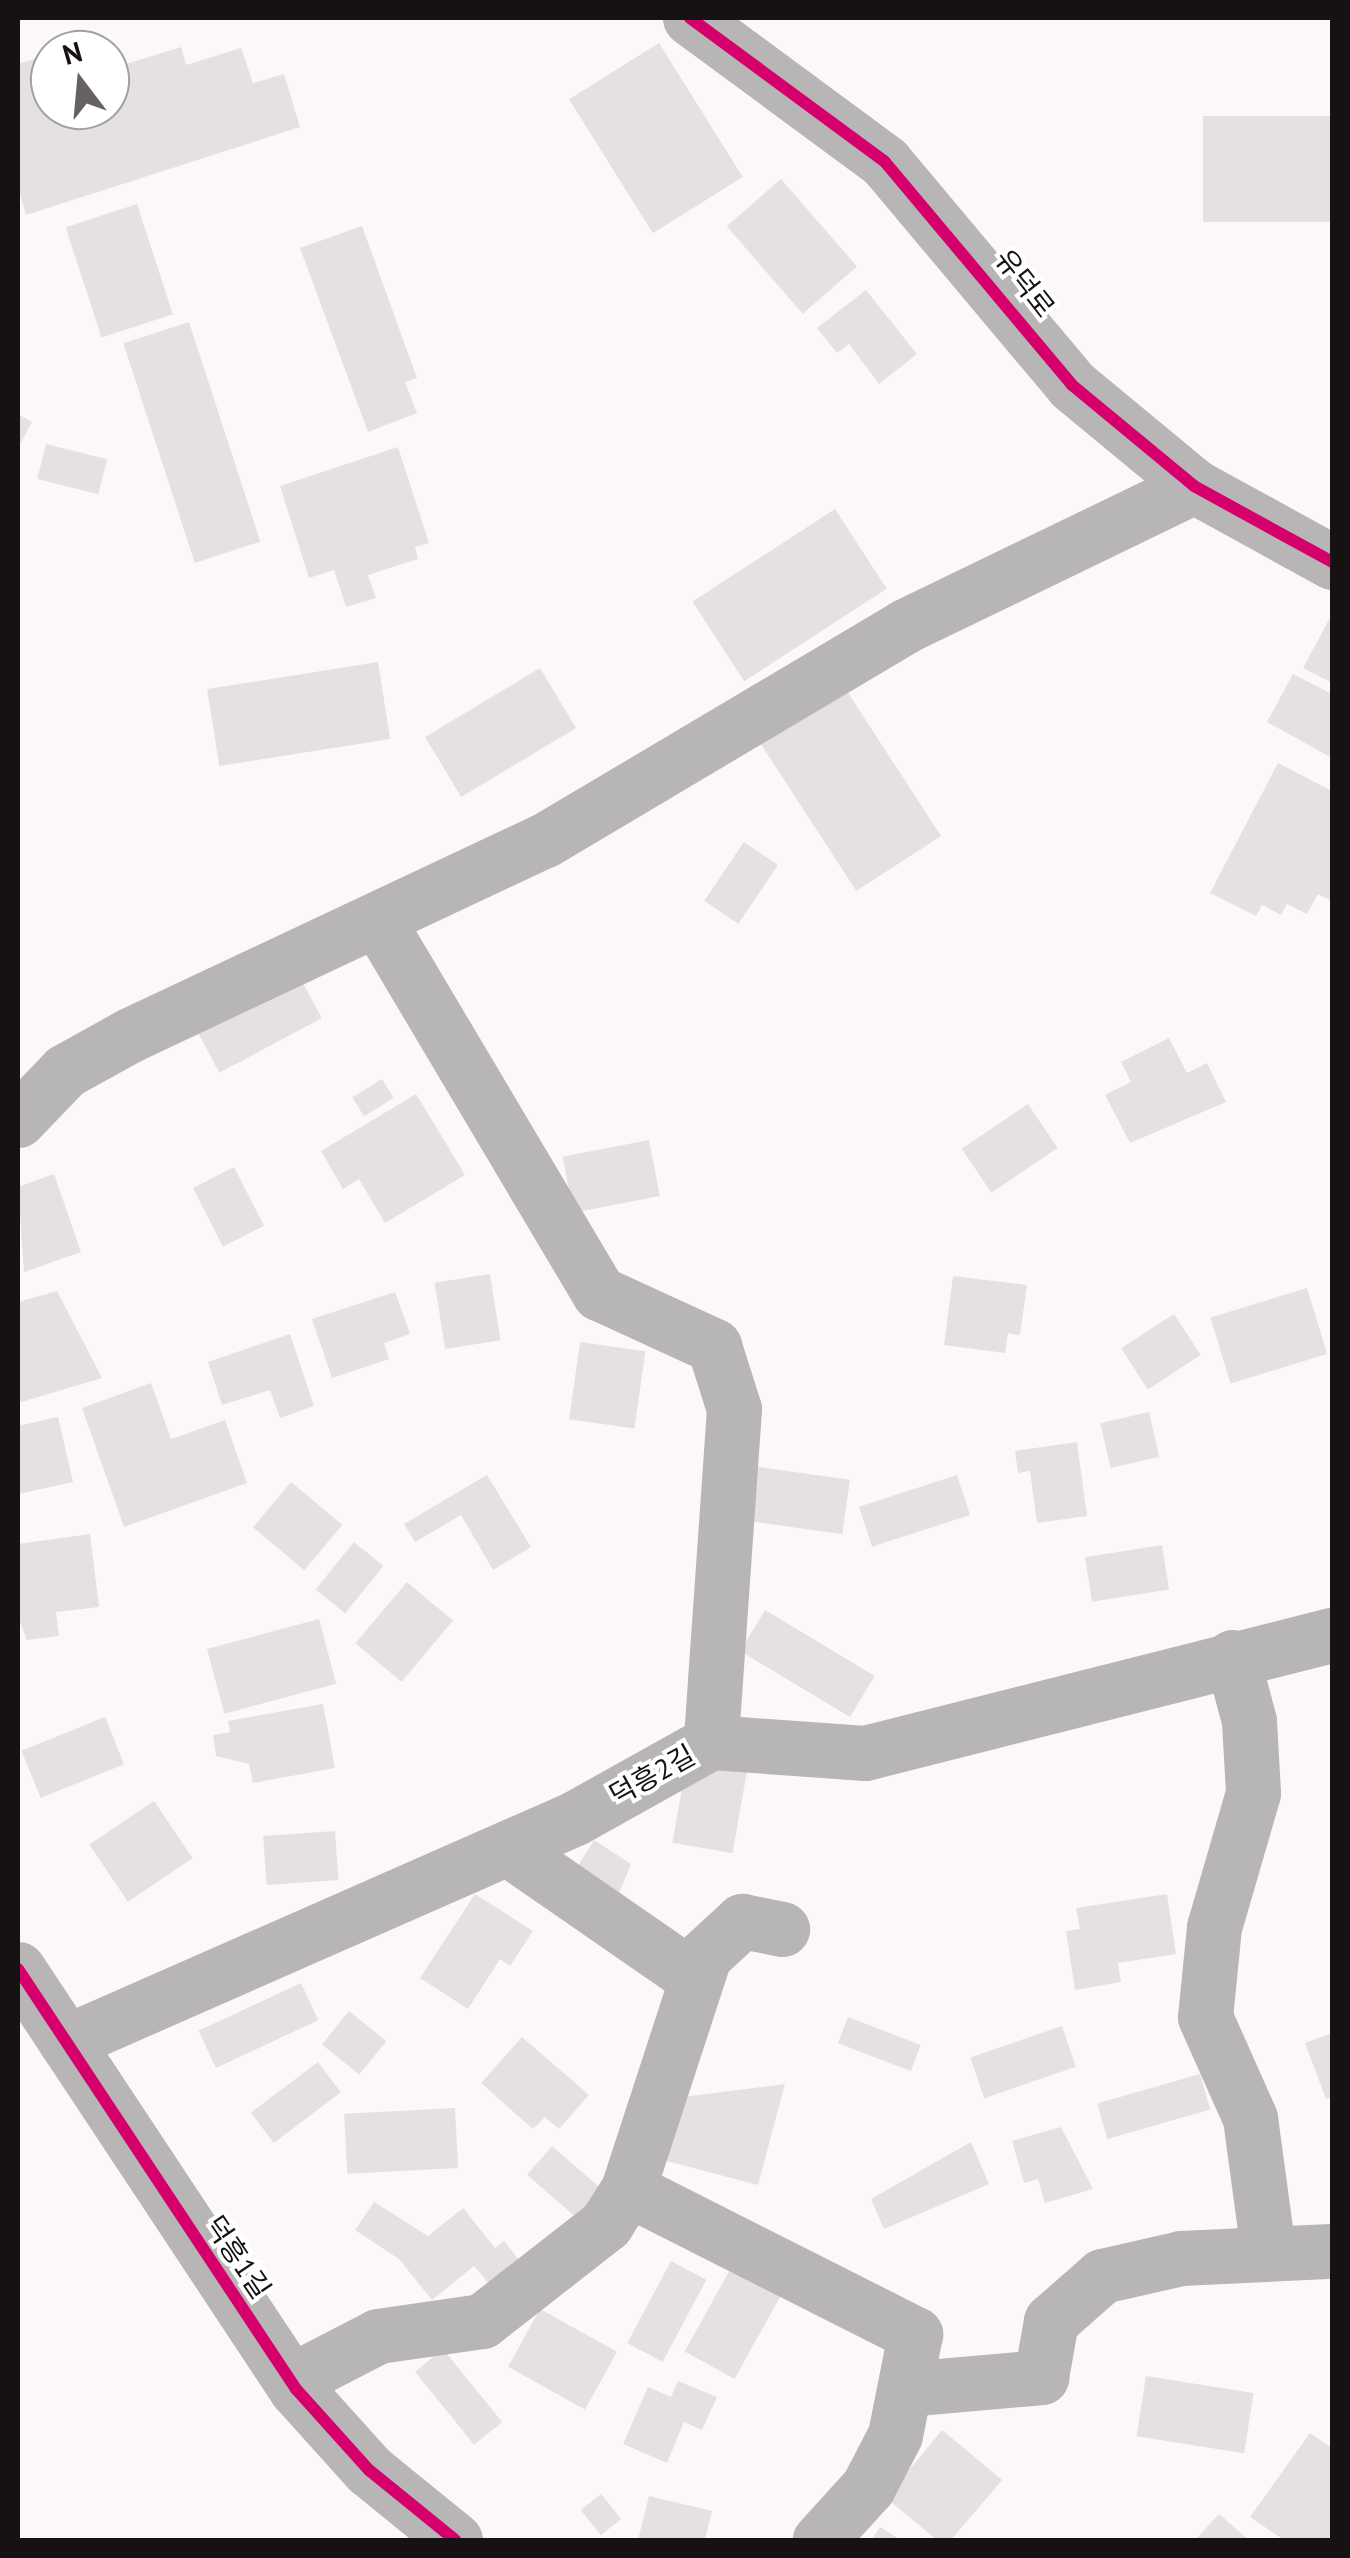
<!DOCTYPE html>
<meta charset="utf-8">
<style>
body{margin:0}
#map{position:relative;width:1350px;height:2558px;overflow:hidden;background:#fcf8f9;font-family:"PT Sans","Noto Sans KR",sans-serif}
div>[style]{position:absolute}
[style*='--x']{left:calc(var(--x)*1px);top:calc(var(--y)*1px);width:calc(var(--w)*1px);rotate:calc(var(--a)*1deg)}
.building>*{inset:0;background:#e5e1e2;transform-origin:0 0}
.minor>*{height:55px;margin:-27.5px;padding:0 27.5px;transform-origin:27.5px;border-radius:27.5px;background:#b7b5b6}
.cycleway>*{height:12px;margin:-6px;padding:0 6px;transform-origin:6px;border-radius:6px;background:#d6006c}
span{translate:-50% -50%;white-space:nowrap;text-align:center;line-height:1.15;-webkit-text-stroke:8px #fff;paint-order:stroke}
.street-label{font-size:28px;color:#161113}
.frame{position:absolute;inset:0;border:20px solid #161113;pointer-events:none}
.north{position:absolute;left:30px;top:30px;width:100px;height:100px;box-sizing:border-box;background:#fff;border:2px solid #a2a0a1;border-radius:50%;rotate:344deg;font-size:28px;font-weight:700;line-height:40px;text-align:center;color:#161113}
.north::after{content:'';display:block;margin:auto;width:35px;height:45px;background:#666264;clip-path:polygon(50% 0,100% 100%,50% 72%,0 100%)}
</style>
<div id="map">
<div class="building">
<div style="left:659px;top:43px;width:158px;height:106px;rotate:58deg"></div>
<div style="clip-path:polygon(181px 47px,186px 65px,241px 48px,253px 83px,284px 74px,300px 127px,26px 215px,18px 187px,18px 64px,50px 54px,50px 110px,110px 110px,110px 69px)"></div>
<div style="left:1332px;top:116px;width:106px;height:129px;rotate:90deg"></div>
<div style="left:781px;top:179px;width:116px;height:72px;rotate:49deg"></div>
<div style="left:137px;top:204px;width:116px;height:75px;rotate:72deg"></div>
<div style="clip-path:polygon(362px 226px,417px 378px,405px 382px,417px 413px,368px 432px,300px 248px)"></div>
<div style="clip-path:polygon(866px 290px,917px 354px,879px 384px,849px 344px,837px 353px,817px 328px)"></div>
<div style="left:189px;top:322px;width:231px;height:69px;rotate:72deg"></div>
<div style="clip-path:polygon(18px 414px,32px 422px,18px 448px)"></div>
<div style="left:46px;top:444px;width:63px;height:36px;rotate:14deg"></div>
<div style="clip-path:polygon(398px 447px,429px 543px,415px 547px,418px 559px,368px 575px,376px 598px,346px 607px,334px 570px,309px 578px,280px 486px)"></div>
<div style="left:835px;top:509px;width:95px;height:170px;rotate:57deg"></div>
<div style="clip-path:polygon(1332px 614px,1332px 683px,1303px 668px)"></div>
<div style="left:378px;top:662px;width:78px;height:173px;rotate:81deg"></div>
<div style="left:540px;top:668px;width:70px;height:134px;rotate:59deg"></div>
<div style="clip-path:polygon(1293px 674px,1332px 694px,1332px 758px,1267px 722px)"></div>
<div style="left:843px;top:685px;width:180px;height:101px;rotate:57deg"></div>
<div style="clip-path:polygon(1278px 763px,1332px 791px,1332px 901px,1318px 894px,1307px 914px,1287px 904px,1281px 915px,1262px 905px,1256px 916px,1210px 893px)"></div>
<div style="left:744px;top:842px;width:41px;height:71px;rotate:34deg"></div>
<div style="left:295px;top:968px;width:57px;height:116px;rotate:62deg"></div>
<div style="clip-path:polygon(1169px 1038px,1187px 1073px,1207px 1063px,1226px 1102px,1130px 1143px,1105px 1095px,1131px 1082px,1121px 1062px)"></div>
<div style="left:382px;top:1079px;width:22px;height:35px;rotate:58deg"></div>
<div style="clip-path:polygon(416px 1094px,465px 1175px,385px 1223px,359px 1179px,343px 1189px,321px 1151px)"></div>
<div style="left:1028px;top:1104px;width:53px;height:80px;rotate:56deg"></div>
<div style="left:649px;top:1140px;width:57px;height:88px;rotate:79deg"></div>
<div style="left:234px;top:1167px;width:66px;height:46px;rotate:63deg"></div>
<div style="clip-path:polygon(54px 1174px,81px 1252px,24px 1272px,18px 1187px)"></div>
<div style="left:490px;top:1274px;width:67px;height:56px;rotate:81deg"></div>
<div style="clip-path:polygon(953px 1276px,1027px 1285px,1020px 1335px,1008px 1333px,1005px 1353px,944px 1345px)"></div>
<div style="left:1307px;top:1288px;width:69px;height:101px;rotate:73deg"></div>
<div style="clip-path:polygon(57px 1291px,102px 1378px,18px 1403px,18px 1302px)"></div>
<div style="clip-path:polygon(395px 1292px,410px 1334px,384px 1343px,389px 1359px,332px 1378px,312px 1319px)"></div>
<div style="left:1174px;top:1314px;width:49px;height:63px;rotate:57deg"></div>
<div style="clip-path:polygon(290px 1334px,314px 1406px,280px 1418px,270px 1390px,222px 1405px,208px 1362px)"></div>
<div style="left:580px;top:1342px;width:66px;height:78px;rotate:8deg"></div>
<div style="clip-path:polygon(151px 1383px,171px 1439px,225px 1420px,247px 1483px,124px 1527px,82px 1408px)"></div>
<div style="left:1149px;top:1412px;width:46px;height:50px;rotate:77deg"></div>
<div style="clip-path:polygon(58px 1417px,73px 1482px,18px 1494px,18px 1426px)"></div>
<div style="clip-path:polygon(1077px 1442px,1087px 1516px,1037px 1523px,1030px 1471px,1018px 1473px,1015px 1451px)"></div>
<div style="left:745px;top:1465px;width:106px;height:55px;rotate:8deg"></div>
<div style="clip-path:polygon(487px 1475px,531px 1547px,493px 1570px,461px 1515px,415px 1542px,404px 1524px)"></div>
<div style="left:957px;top:1475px;width:42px;height:103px;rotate:72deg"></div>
<div style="left:291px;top:1482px;width:67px;height:59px;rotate:40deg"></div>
<div style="clip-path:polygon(90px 1534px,99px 1607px,56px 1612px,59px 1636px,27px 1640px,18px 1617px,18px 1544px)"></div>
<div style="left:354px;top:1542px;width:38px;height:61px;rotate:39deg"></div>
<div style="left:1162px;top:1545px;width:45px;height:78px;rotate:81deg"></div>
<div style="left:407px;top:1582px;width:60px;height:80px;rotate:40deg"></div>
<div style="left:765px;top:1610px;width:128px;height:48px;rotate:31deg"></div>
<div style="left:319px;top:1619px;width:67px;height:116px;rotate:75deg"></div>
<div style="clip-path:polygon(323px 1704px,335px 1768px,253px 1783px,249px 1764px,216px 1756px,213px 1735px,230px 1732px,228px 1721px)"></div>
<div style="left:105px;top:1717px;width:51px;height:90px;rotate:68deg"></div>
<div style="left:687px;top:1760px;width:61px;height:84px;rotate:10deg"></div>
<div style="left:154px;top:1801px;width:69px;height:78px;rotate:56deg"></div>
<div style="left:335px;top:1831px;width:49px;height:72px;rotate:86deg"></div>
<div style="clip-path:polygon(594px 1840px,631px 1864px,612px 1911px,568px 1882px)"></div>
<div style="clip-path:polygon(475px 1894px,533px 1931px,510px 1966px,500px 1959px,468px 2009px,420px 1978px)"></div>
<div style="clip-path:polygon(1167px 1894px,1176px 1954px,1118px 1963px,1121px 1982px,1075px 1990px,1066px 1931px,1080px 1929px,1076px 1908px)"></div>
<div style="left:301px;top:1983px;width:41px;height:113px;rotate:65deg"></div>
<div style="left:349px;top:2011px;width:48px;height:43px;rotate:39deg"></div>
<div style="left:848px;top:2017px;width:78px;height:28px;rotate:21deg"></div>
<div style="left:1062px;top:2026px;width:43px;height:97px;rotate:71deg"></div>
<div style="clip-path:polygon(1332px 2033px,1332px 2097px,1326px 2099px,1305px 2043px)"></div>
<div style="clip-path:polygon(522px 2037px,589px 2095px,559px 2129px,545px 2117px,533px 2129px,481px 2083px)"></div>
<div style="left:318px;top:2062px;width:38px;height:84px;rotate:53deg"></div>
<div style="left:1200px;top:2074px;width:37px;height:107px;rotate:74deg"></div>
<div style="clip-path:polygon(785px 2084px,758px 2185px,659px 2159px,674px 2098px)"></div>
<div style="left:455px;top:2108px;width:60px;height:111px;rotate:87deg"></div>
<div style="clip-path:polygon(1061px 2127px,1093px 2189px,1045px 2203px,1038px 2179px,1024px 2183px,1012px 2141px)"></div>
<div style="clip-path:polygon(971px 2142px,989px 2184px,884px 2229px,871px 2199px)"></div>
<div style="left:552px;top:2146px;width:66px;height:38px;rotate:41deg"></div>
<div style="clip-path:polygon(374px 2202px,428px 2236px,463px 2208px,495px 2248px,504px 2241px,520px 2261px,490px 2285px,474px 2266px,432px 2300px,399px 2259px,355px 2230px)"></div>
<div style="left:737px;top:2257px;width:57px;height:108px;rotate:29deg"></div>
<div style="left:671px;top:2261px;width:40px;height:93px;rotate:28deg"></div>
<div style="left:540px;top:2309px;width:88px;height:66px;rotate:29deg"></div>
<div style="left:443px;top:2349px;width:94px;height:36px;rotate:51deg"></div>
<div style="left:1146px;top:2376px;width:109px;height:61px;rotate:9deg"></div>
<div style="clip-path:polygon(678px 2381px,717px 2397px,702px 2430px,684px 2422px,667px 2463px,623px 2444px,648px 2387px,671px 2397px)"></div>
<div style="clip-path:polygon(942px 2430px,1002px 2480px,951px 2540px,937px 2540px,886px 2498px)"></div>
<div style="clip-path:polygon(1310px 2433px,1332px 2448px,1332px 2540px,1284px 2540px,1250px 2517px)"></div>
<div style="left:601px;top:2494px;width:32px;height:26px;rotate:51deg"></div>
<div style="clip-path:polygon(649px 2496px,712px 2511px,705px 2540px,638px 2540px)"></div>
<div style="clip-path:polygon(1219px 2514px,1249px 2540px,1195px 2540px)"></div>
<div style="clip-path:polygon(880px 2527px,901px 2540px,871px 2540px)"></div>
</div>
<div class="minor">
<div style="--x:690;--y:18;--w:242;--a:36.4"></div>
<div style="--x:885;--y:162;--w:291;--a:50"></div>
<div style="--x:1072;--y:385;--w:158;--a:39.6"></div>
<div style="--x:1194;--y:486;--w:158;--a:28.8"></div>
<div style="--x:378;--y:921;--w:433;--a:59.3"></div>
<div style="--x:599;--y:1293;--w:127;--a:24.7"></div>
<div style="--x:714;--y:1346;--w:66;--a:72.4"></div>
<div style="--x:734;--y:1409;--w:334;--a:94"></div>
<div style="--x:18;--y:1120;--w:68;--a:-46.2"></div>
<div style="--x:65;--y:1071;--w:74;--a:-29"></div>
<div style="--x:130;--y:1035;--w:459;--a:-25.2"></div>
<div style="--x:545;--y:840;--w:419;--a:-30.7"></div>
<div style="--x:905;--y:626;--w:321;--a:-25.8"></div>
<div style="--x:1232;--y:1657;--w:66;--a:75.1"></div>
<div style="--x:1249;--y:1721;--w:72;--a:86.8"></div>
<div style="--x:1253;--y:1793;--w:140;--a:106.2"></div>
<div style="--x:1214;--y:1927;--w:90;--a:95.7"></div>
<div style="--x:1205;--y:2017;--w:111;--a:66"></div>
<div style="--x:1250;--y:2118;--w:134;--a:82.3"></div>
<div style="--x:507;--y:1848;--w:230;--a:34.7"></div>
<div style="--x:18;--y:1969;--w:504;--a:56.5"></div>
<div style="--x:296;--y:2389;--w:109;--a:48"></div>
<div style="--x:369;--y:2470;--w:111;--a:39.1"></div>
<div style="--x:66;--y:2042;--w:556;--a:-23.75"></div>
<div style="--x:575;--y:1818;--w:156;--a:-29.2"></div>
<div style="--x:711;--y:1742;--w:154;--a:4.1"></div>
<div style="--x:865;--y:1753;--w:482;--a:-14.2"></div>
<div style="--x:628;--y:2189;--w:322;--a:26.8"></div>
<div style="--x:915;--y:2334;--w:103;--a:101.2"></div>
<div style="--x:895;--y:2435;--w:59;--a:117.4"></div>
<div style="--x:868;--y:2487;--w:72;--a:132.2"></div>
<div style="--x:291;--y:2381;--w:98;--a:-27.3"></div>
<div style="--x:378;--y:2336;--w:105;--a:-8.2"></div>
<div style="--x:482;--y:2321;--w:157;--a:-38"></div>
<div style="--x:606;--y:2224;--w:41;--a:-57.8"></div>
<div style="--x:628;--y:2189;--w:245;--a:-71.9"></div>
<div style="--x:704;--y:1956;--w:52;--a:-42.6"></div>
<div style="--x:742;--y:1921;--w:41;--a:11.3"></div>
<div style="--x:905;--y:2389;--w:137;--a:-5"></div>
<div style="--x:1041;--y:2377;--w:57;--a:-79.9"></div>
<div style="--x:1051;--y:2321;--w:68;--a:-41.4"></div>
<div style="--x:1102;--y:2276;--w:81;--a:-12.8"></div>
<div style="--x:1181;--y:2258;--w:151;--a:-2.7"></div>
</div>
<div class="cycleway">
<div style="--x:690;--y:18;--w:242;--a:36.4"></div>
<div style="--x:885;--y:162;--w:291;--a:50"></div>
<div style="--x:1072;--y:385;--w:158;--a:39.6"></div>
<div style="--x:1194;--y:486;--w:158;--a:28.8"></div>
<div style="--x:18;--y:1969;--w:504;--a:56.5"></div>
<div style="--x:296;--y:2389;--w:109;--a:48"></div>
<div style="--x:369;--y:2470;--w:111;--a:39.1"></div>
</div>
<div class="street-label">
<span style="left:1025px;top:283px;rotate:52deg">유덕로</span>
<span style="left:652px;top:1775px;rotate:-29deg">덕흥2길</span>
<span style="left:238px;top:2257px;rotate:56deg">덕흥1길</span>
</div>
<div class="frame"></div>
<div class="north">N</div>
</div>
